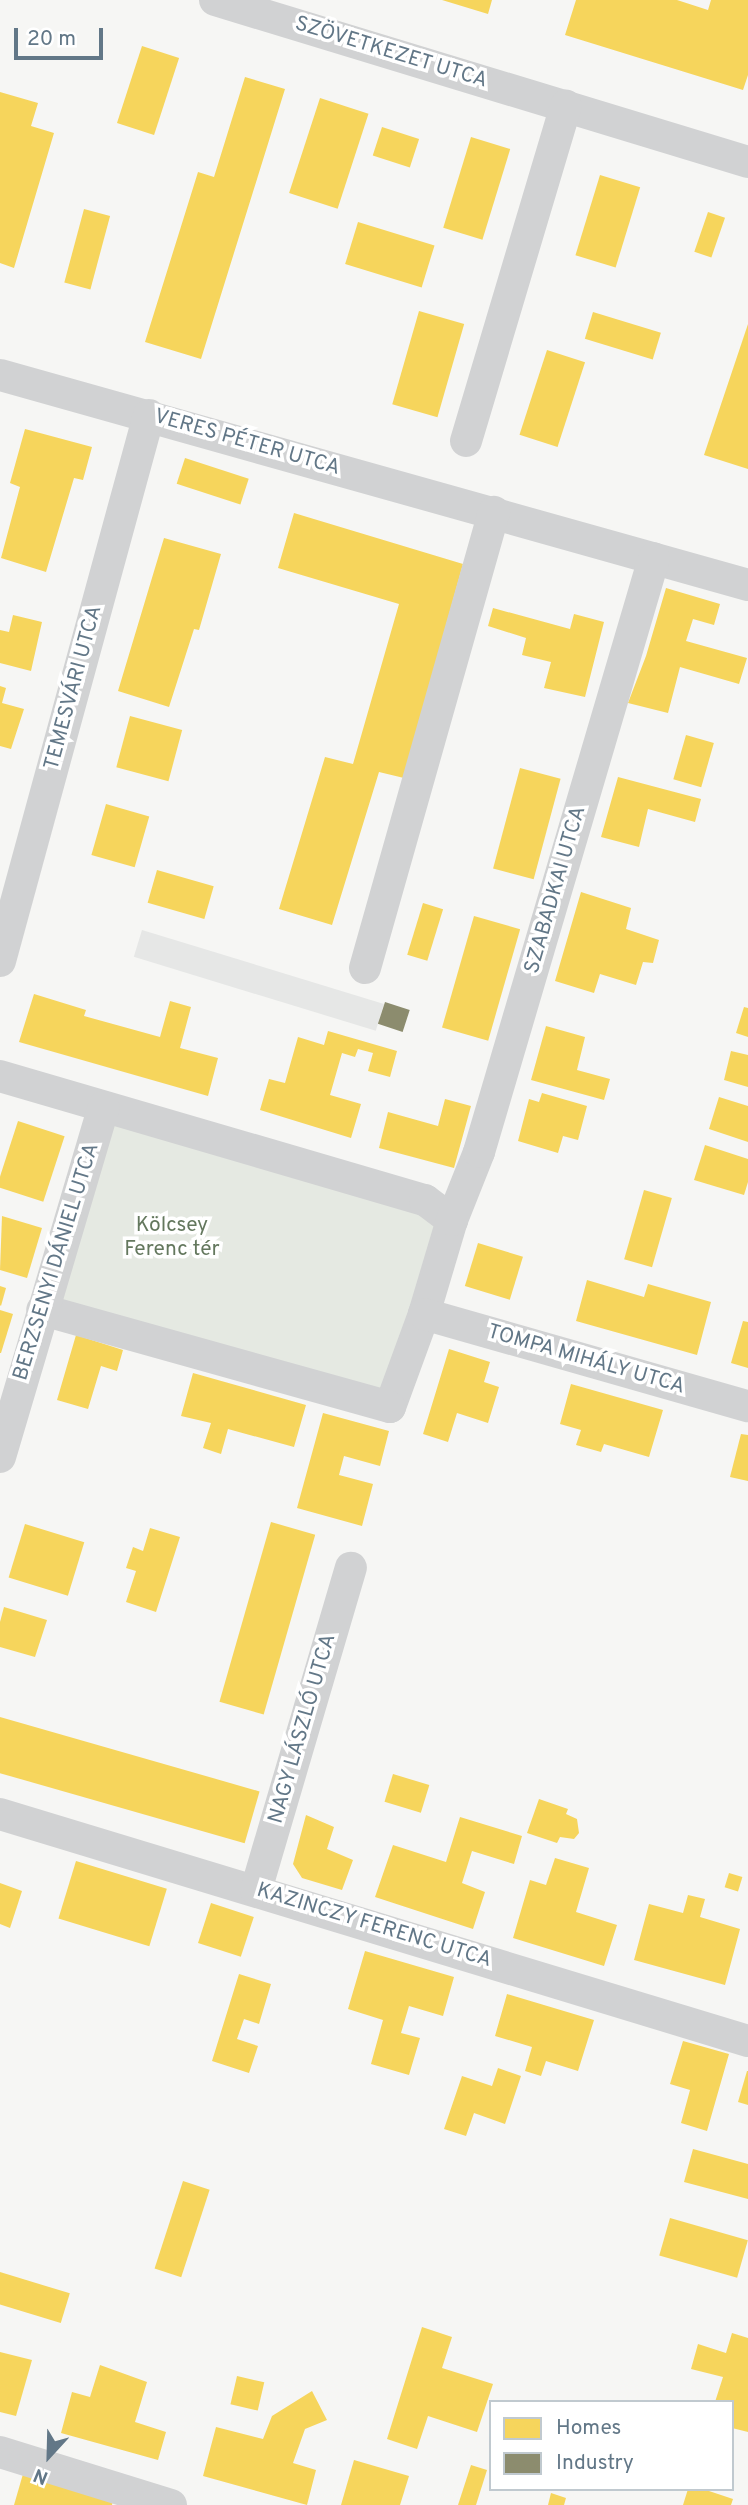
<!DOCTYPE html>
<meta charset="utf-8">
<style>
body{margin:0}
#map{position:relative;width:748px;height:2505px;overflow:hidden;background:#f6f6f4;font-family:Overpass,sans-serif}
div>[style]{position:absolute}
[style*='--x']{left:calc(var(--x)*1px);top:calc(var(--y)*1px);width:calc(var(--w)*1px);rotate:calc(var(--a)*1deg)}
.built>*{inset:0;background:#e6e7e6;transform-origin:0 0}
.green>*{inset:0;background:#e5e9e2}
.homes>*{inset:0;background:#f6d55c;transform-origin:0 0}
.industry>*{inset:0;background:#8c8c6e;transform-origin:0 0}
.street>*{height:32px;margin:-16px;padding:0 16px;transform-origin:16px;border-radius:16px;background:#d1d2d3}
span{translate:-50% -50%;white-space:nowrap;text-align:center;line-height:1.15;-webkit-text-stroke:7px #fff;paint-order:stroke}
.street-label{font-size:21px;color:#627787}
.park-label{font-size:21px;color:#64785e}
.legend{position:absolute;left:489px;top:2400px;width:245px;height:91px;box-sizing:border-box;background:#fff;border:2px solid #c0c9cf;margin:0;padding:9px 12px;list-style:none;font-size:21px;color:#627787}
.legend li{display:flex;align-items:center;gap:14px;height:35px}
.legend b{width:35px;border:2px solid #c0c9cf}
.north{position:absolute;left:14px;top:2421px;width:70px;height:70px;-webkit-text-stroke:5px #fff;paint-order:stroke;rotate:202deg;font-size:19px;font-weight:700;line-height:28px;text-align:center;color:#627787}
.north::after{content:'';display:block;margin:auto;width:24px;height:32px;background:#627787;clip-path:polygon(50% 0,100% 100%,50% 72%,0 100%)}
.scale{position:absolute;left:14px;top:28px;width:89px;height:32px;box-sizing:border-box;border:4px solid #627787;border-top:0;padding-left:9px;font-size:21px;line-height:24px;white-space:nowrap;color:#627787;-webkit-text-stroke:5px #fff;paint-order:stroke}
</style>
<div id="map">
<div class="built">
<div style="left:142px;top:930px;width:253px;height:28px;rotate:17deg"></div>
</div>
<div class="green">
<div style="clip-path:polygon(104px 1107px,418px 1209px,438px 1228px,390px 1407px,42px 1310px)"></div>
</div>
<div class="homes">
<div style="clip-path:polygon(442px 0,492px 0,488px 14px)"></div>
<div style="clip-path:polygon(576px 0,677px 0,708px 10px,711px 0,748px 0,748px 75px,743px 90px,565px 35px)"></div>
<div style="left:142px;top:46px;width:39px;height:81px;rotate:18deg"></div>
<div style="clip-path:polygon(245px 77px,285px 89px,201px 359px,145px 342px,198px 172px,214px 177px)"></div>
<div style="clip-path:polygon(0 92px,38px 103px,31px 126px,54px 133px,14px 268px,0 263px)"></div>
<div style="left:320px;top:98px;width:51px;height:100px;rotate:18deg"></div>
<div style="left:382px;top:127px;width:39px;height:30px;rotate:18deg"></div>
<div style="left:471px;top:137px;width:41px;height:95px;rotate:17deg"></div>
<div style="left:600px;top:175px;width:42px;height:84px;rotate:17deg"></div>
<div style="left:84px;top:209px;width:27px;height:76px;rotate:15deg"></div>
<div style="left:708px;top:212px;width:18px;height:42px;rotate:19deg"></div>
<div style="left:358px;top:222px;width:80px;height:44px;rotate:17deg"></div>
<div style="left:419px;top:311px;width:47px;height:97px;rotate:16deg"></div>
<div style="left:593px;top:312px;width:71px;height:28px;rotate:17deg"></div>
<div style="clip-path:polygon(748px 324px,748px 469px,704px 455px)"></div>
<div style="left:547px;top:350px;width:40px;height:89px;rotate:18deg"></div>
<div style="clip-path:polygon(25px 429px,92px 447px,83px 480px,74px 478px,46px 572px,1px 558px,20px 487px,10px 483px)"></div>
<div style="left:185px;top:458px;width:67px;height:27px;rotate:18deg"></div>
<div style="clip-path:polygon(294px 513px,463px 564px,404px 778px,379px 772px,332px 925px,279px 909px,325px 757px,353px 764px,399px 604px,278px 568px)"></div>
<div style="clip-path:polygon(164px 538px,221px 554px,199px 630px,194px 629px,169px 707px,118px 691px)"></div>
<div style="clip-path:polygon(666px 588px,720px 604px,714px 625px,693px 619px,686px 641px,747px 658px,739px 684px,680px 667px,668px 713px,628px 703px,646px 656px)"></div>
<div style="clip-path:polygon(493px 608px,570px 629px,574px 614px,604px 622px,585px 697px,544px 688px,551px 662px,522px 655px,526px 638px,488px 626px)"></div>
<div style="clip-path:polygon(13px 615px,42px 622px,31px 671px,0 663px,0 630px,9px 632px)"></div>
<div style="clip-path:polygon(0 686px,6px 688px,2px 703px,24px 709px,11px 749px,0 746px)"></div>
<div style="left:130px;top:716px;width:54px;height:53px;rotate:15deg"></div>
<div style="left:686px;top:735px;width:29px;height:46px;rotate:16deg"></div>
<div style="left:520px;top:768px;width:42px;height:104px;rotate:15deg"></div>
<div style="clip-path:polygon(618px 777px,701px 799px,695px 822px,648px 809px,639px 847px,601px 837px)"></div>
<div style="left:106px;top:804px;width:45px;height:53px;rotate:16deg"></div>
<div style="left:157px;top:870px;width:59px;height:34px;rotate:16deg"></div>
<div style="clip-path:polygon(581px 892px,631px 908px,626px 929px,659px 940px,653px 963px,643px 962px,636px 985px,600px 974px,594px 993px,555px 981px)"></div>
<div style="left:423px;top:903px;width:21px;height:54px;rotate:17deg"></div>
<div style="left:474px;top:916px;width:48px;height:116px;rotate:16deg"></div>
<div style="clip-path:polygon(34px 994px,86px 1010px,84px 1016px,160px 1037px,170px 1001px,191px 1007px,180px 1048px,218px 1058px,208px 1096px,19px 1042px)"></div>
<div style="clip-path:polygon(744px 1007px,748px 1008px,748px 1037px,736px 1033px)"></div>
<div style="clip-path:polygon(546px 1026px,585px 1037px,577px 1070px,610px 1079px,604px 1100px,531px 1080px)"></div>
<div style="clip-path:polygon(328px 1031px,397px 1051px,390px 1077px,368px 1071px,373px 1053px,358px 1049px,355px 1057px,342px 1053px,330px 1095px,361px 1104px,351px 1138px,260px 1110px,269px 1079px,285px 1083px,298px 1037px,324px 1045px)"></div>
<div style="clip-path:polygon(731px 1051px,748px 1055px,748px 1087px,724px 1080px)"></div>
<div style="clip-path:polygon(542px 1093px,587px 1106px,578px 1140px,563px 1136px,558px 1153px,518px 1141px,529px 1099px,539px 1102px)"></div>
<div style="clip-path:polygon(719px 1097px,748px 1106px,748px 1142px,709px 1129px)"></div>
<div style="clip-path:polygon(445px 1099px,471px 1106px,454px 1168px,379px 1148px,388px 1112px,438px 1126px)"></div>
<div style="left:18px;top:1121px;width:49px;height:69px;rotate:18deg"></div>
<div style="clip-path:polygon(705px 1145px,748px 1159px,748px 1182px,744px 1195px,694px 1180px)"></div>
<div style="left:644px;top:1190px;width:29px;height:72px;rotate:16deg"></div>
<div style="clip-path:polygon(2px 1216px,42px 1228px,27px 1278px,0 1270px)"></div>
<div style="left:478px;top:1243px;width:47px;height:45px;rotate:17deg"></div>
<div style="clip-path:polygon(587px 1280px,644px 1297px,648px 1284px,711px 1302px,697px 1355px,576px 1321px)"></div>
<div style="clip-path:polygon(0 1286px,6px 1288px,1px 1306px,0 1305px)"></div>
<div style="clip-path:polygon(0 1310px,13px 1314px,1px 1353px,0 1353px)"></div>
<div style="clip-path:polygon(743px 1321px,748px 1322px,748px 1368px,731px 1363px)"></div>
<div style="clip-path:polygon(76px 1335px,123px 1350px,117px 1371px,101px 1366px,88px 1409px,57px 1400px)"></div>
<div style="clip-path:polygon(449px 1349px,490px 1362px,484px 1382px,499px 1387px,488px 1423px,457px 1413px,448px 1442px,423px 1434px)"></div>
<div style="clip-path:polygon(193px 1373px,306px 1405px,294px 1447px,228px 1429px,221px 1454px,203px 1448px,211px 1423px,181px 1416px)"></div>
<div style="clip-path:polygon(571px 1384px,663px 1410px,649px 1457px,604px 1444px,601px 1452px,576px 1445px,581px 1430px,560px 1424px)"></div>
<div style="clip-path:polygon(323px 1413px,389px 1431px,380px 1466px,344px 1456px,339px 1475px,373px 1484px,362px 1526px,297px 1508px)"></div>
<div style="clip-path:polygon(741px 1434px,748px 1435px,748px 1481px,730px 1477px)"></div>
<div style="left:271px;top:1522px;width:46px;height:187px;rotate:16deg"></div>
<div style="left:25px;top:1524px;width:62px;height:56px;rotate:17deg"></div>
<div style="clip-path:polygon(150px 1528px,180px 1537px,156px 1612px,126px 1602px,136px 1571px,126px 1568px,133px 1547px,143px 1551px)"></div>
<div style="clip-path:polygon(4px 1607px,47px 1620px,35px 1657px,0 1647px,0 1622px)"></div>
<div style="left:0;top:1717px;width:270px;height:54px;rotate:16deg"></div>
<div style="left:393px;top:1774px;width:38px;height:29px;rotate:17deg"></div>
<div style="clip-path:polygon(539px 1799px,568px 1809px,566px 1814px,577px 1819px,579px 1833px,574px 1839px,560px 1837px,557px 1843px,527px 1833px)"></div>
<div style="clip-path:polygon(306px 1815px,334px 1827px,327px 1849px,353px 1860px,342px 1890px,302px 1878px,293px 1864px)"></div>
<div style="clip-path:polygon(460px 1817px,522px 1836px,514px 1864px,472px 1851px,462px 1883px,485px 1892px,473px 1929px,375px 1897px,393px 1845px,446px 1862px)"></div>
<div style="clip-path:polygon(555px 1858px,589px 1868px,576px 1912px,617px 1925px,604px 1966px,513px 1938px,530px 1880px,546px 1885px)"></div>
<div style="left:76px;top:1861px;width:95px;height:60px;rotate:17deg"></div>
<div style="left:729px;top:1873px;width:14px;height:15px;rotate:17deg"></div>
<div style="clip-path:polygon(0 1883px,22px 1891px,10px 1928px,0 1924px)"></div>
<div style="clip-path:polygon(688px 1895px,705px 1899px,700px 1917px,740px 1929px,725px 1985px,634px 1960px,649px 1904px,683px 1913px)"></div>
<div style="left:211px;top:1903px;width:45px;height:42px;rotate:18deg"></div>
<div style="clip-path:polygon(365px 1951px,454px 1977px,443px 2016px,409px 2006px,401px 2033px,420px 2038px,409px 2075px,371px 2064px,383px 2020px,348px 2009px)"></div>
<div style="clip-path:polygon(239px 1974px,271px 1984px,259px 2024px,244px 2019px,237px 2039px,258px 2046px,249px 2073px,212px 2061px)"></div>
<div style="clip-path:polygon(507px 1994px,594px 2020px,578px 2071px,546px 2061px,541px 2076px,525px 2071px,532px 2047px,495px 2036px)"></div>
<div style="clip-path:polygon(683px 2041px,729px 2054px,707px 2131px,681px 2123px,690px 2090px,670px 2084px)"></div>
<div style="clip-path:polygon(498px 2068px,521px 2076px,505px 2124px,474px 2113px,466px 2136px,444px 2129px,462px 2076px,492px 2086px)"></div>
<div style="clip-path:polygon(747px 2071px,748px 2071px,748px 2105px,738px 2102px)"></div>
<div style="clip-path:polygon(693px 2149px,748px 2164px,748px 2199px,684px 2182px)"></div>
<div style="left:183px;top:2181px;width:28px;height:92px;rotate:18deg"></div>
<div style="left:670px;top:2218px;width:81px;height:39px;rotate:16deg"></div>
<div style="left:0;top:2272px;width:73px;height:31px;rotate:17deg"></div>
<div style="clip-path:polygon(422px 2327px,452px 2337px,442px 2368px,493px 2384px,477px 2432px,428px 2416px,417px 2449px,387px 2439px)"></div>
<div style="clip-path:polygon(732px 2333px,748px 2338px,748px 2432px,732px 2428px,732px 2402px,715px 2402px,723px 2377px,691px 2369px,698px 2344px,726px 2353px)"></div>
<div style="clip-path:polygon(0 2352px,32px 2360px,16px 2416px,0 2412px)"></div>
<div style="clip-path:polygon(100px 2365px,147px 2382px,135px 2422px,166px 2432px,158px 2460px,61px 2433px,72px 2392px,90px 2397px)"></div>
<div style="left:237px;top:2376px;width:28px;height:29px;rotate:13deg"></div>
<div style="clip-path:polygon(312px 2391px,327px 2420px,305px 2429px,293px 2463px,316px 2470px,307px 2505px,203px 2476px,216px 2427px,263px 2439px,272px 2416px)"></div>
<div style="clip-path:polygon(354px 2460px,409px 2476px,400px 2505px,341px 2505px)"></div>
<div style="clip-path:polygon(471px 2465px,487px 2470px,476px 2505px,458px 2505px)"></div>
<div style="clip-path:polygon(23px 2474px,113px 2500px,112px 2505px,14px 2505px)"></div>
<div style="clip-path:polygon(688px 2489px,703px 2489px,733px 2499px,731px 2505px,683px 2505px)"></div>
<div style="clip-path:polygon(551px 2493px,566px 2498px,564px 2505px,548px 2505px)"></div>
</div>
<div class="industry">
<div style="left:385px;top:1002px;width:26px;height:23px;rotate:18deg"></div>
</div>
<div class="street">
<div style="--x:215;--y:0;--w:557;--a:16.91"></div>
<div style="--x:0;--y:375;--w:777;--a:15.68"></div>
<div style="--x:466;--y:441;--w:350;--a:-73.4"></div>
<div style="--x:0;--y:961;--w:566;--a:-74.74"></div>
<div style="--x:365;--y:968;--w:474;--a:-74.2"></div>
<div style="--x:0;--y:1076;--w:443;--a:16.3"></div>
<div style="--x:425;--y:1200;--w:34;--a:37"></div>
<div style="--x:452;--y:1220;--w:98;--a:106.6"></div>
<div style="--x:424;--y:1314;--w:99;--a:110.1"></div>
<div style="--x:390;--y:1407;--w:361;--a:-164.4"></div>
<div style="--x:452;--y:1220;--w:73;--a:-68.3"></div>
<div style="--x:479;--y:1152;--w:619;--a:-73.58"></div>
<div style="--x:424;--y:1314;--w:337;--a:15.9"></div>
<div style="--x:0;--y:1457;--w:365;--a:-73.5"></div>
<div style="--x:0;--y:1814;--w:782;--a:16.88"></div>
<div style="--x:256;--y:1890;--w:336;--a:-73.6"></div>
<div style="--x:0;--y:2452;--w:179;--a:17.2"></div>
</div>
<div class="street-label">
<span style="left:391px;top:53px;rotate:17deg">SZÖVETKEZET UTCA</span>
<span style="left:247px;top:443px;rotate:16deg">VERES PÉTER UTCA</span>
<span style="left:74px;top:688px;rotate:-75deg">TEMESVÁRI UTCA</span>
<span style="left:556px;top:890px;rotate:-74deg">SZABADKAI UTCA</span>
<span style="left:57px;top:1262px;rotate:-73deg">BERZSENYI DÁNIEL UTCA</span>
<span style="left:586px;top:1360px;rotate:16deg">TOMPA MIHÁLY UTCA</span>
<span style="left:303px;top:1729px;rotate:-74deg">NAGY LÁSZLÓ UTCA</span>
<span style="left:374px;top:1926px;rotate:17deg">KAZINCZY FERENC UTCA</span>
</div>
<div class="park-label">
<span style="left:172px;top:1238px">Kölcsey<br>Ferenc tér</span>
</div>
<ul class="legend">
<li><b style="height:19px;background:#f6d55c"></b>Homes</li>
<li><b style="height:19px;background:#8c8c6e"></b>Industry</li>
</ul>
<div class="north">N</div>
<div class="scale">20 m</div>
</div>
